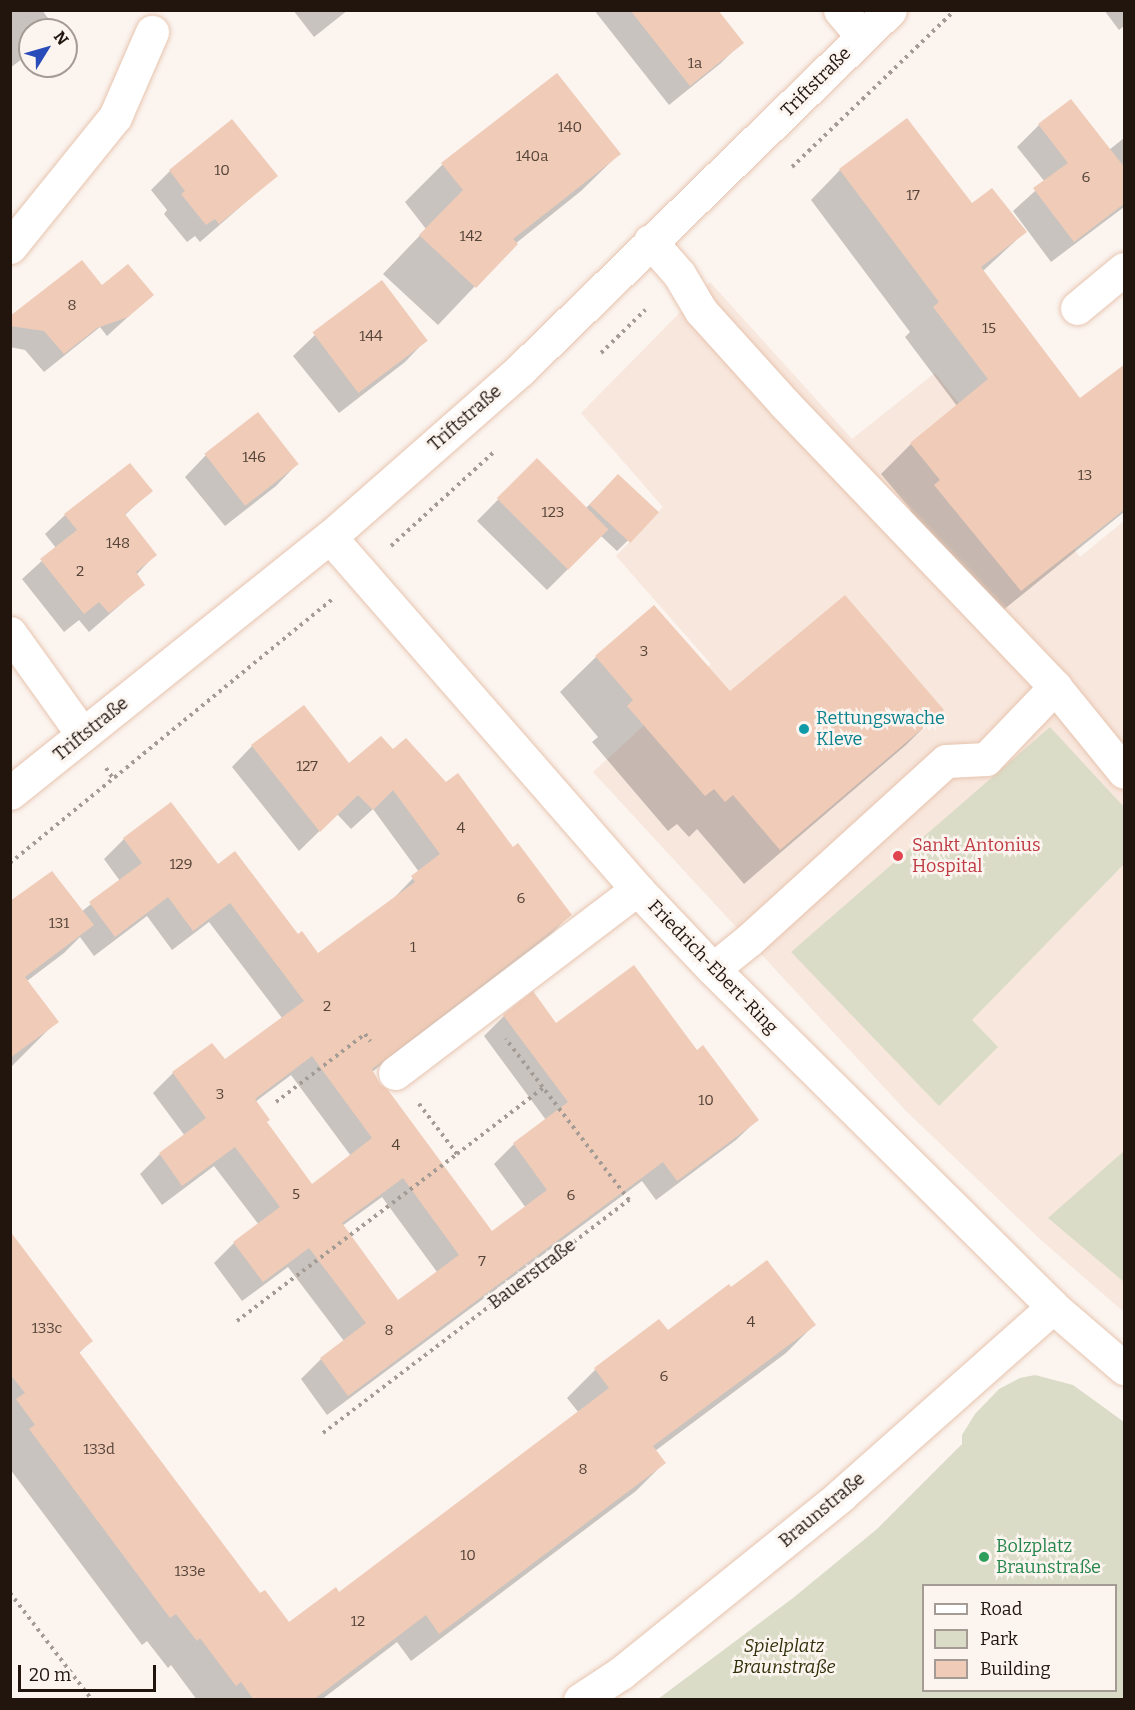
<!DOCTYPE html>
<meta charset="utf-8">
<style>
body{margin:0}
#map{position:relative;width:1135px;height:1710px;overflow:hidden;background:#fbf4ef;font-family:Bitter,serif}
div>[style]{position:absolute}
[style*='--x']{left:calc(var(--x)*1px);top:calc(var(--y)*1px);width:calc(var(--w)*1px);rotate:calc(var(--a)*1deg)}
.built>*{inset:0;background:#f8e7dd}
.green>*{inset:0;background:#dadcc7}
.shadow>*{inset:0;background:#0003}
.building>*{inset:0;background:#f0ccb8;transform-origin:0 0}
.path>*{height:4px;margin-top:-2px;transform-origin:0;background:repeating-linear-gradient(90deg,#a49b95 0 3px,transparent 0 7.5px)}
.roads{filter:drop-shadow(0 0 2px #e7c4af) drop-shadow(0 0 2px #e7c4af)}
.minor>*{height:33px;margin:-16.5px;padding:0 16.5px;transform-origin:16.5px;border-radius:16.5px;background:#fff}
.dots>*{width:16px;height:16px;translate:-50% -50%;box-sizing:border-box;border:3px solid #fbf4ef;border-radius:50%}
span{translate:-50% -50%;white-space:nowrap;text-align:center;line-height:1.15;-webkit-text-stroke:5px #fbf4ef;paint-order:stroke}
.number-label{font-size:15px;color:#554338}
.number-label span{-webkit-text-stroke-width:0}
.street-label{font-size:18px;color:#21150e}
.culture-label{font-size:18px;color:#0d838f}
.left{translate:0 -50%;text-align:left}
.health-label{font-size:18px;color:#be3a42}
.leisure-label{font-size:18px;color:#27864d}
.park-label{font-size:18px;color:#2f3009;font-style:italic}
.frame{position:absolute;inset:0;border:12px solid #21150e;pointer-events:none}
.legend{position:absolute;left:922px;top:1584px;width:195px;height:108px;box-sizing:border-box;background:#fbf4ef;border:2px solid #a49b95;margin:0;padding:8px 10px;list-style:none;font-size:18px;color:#21150e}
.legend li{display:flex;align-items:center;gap:12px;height:30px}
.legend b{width:30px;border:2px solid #a49b95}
.north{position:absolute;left:18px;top:18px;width:60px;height:60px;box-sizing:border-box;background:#fbf4ef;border:2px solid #a49b95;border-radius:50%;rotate:53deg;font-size:16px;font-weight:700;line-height:24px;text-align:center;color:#21150e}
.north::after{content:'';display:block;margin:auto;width:21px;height:27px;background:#2a4bba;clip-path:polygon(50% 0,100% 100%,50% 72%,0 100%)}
.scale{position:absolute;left:18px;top:1665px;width:138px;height:27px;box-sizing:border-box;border:3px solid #21150e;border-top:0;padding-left:8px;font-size:18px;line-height:21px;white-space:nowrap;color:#21150e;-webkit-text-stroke:4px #fbf4ef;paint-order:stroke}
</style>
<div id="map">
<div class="built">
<div style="clip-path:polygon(710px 282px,852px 439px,935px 373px,1080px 557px,1124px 521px,1124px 1312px,1041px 1240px,906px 1111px,593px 772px,711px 664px,616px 556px,663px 507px,581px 413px)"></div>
</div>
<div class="green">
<div style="clip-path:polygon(1050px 727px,1124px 807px,1124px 864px,972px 1020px,998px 1047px,939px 1106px,791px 952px)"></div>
<div style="clip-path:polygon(1124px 1151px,1124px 1282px,1048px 1218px)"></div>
<div style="clip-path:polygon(evenodd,1035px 1375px,1073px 1385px,1124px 1422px,1124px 1699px,658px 1699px,793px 1598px,877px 1529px,962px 1444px,962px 1435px,975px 1414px,999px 1389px,1020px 1378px,1035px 1375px,924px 1586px,1116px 1586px,1116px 1690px,924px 1690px,924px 1586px)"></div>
</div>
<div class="shadow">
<div style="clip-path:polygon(10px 10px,42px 10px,56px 29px,30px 30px,30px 53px,10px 68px)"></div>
<div style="clip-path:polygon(293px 10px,348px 10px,314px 37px)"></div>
<div style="clip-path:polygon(594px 10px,716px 10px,741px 43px,721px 63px,669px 105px)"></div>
<div style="clip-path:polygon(1104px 10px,1124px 10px,1124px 26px,1119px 30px)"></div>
<div style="clip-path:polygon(556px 75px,619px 154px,581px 191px,515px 244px,438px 325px,383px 274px,426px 229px,405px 202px,442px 165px)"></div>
<div style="clip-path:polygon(1071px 101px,1109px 150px,1124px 138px,1124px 207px,1051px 262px,1013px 211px,1045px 182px,1017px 147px,1039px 125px)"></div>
<div style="clip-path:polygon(232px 121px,276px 176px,200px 242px,195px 236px,187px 242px,164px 214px,167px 210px,151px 190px,170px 171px)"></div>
<div style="clip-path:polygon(840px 170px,971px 205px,1025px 232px,983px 271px,1080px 400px,1124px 380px,1124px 512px,991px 620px,905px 516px,911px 510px,881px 474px,911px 444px,957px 406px,905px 337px,910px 332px,811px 200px)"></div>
<div style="clip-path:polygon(152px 295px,107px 336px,100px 327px,44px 372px,25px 350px,10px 347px,10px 318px)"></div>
<div style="clip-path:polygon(315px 335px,426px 340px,405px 362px,339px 413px,293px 356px)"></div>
<div style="clip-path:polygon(206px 455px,297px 464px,276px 486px,225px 526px,185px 477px)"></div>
<div style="clip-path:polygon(537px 460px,586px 508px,618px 476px,657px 512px,617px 551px,601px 536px,547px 590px,477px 521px)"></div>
<div style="clip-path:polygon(151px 490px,124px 516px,155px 555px,136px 575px,143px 585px,89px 632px,79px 620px,64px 632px,22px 579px,56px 548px,45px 534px,65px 515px)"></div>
<div style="clip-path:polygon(596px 657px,730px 693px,941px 710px,906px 745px,744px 884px,697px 829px,689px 837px,677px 824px,668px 831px,592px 742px,598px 737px,560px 692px)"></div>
<div style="clip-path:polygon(evenodd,304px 707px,348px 765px,393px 752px,446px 784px,513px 849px,570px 915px,550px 935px,372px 1072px,379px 1085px,492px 1233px,526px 1208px,494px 1164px,514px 1144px,546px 1120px,484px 1036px,504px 1016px,697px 1052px,757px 1120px,736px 1140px,656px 1200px,642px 1181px,327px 1415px,301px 1379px,321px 1359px,344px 1341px,288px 1267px,242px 1301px,214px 1263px,234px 1243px,259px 1225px,214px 1166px,162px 1205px,140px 1174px,160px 1154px,185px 1136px,153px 1093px,173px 1073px,212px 1045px,224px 1061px,282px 1018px,209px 922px,172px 950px,147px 916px,94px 956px,80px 937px,64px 953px,27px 981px,57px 1021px,10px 1068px,10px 904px,81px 912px,120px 881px,104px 859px,124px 839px,217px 866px,318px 955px,393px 899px,419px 872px,373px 809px,351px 829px,337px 814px,299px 851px,232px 767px,252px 746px,304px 707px,291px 1075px,351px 1156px,312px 1186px,266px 1123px,255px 1102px,291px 1075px,304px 707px,382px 1197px,437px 1272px,398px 1302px,342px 1226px,382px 1197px)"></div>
<div style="clip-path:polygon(10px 1234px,91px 1341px,78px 1354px,260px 1595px,289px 1625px,339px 1594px,579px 1413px,567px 1398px,595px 1370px,659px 1321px,667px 1332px,814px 1325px,786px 1353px,655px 1451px,664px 1463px,636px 1491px,411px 1661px,397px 1642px,321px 1700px,197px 1700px,171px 1665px,168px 1668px,147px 1641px,142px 1645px,10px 1469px)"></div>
</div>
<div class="building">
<div style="clip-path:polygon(630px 10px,718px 10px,744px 43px,690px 86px)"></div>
<div style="clip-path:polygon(557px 73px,621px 154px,513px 239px,518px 244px,476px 288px,419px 235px,463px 190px,441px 163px)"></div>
<div style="clip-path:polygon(1071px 99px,1125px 168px,1125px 203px,1074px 242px,1033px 188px,1068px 163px,1038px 124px)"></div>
<div style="clip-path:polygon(907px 118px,972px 203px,992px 188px,1027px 232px,981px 267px,1080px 398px,1125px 364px,1125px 509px,1021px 591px,934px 485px,940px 480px,910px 443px,988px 379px,933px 307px,939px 302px,839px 169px)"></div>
<div style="clip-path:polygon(232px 119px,278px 176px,219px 224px,215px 219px,206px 225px,181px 194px,185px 191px,169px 170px)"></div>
<div style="clip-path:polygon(82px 260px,102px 285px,128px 264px,154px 295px,128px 317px,97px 328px,64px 354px,44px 331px,10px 326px,10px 316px)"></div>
<div style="left:382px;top:280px;width:76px;height:87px;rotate:53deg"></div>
<div style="left:258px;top:412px;width:66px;height:68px;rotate:52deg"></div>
<div style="left:537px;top:458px;width:101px;height:57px;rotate:45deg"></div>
<div style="clip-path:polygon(130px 463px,153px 491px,125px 514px,157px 555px,136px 572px,145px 585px,109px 613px,99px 602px,84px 614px,40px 559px,77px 530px,64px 514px)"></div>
<div style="left:618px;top:474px;width:56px;height:42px;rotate:43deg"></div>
<div style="clip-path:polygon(845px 595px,944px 710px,780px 850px,733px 795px,725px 802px,714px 789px,705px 796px,627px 706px,633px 700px,595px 656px,654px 605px,730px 691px)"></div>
<div style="clip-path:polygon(evenodd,304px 705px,349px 763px,381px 736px,393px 749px,406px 738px,446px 782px,458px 773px,513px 847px,518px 843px,572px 915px,372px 1069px,380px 1084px,388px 1090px,492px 1231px,547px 1190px,513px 1143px,568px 1102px,503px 1015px,533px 991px,556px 1023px,634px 965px,697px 1050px,703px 1045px,759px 1120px,677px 1181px,663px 1162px,348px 1396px,320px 1358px,366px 1323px,309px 1248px,263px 1282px,233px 1242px,280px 1207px,235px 1147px,182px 1186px,159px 1153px,206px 1118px,172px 1072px,212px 1043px,225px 1059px,304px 1001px,230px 903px,193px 931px,168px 897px,115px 937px,89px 902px,142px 863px,123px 838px,171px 802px,218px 864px,235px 851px,298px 934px,302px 931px,318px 953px,415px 882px,411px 876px,440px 854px,393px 790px,373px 810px,358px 795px,320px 832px,251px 745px,304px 705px,312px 1056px,372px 1138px,312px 1184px,267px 1122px,270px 1120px,255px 1099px,312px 1056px,304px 705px,403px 1178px,459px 1255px,398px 1300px,342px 1223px,403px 1178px)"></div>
<div style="clip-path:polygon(52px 871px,94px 925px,25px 977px,59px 1022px,10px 1058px,10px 901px)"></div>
<div style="clip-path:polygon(10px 1231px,93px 1341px,79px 1352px,260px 1593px,265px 1590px,289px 1622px,336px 1587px,339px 1592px,609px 1388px,594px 1368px,659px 1319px,668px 1330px,729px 1284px,731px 1287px,767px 1260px,816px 1325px,653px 1446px,666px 1463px,439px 1634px,426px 1615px,313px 1700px,254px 1700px,241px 1682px,236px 1686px,200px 1638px,197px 1641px,176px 1614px,170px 1618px,29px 1429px,35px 1425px,16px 1399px,25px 1393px,10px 1374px)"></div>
</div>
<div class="path">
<div style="--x:792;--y:167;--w:226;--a:-43.9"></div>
<div style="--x:601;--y:353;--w:62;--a:-44.3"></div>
<div style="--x:391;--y:546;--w:142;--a:-42.4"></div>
<div style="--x:106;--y:768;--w:14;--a:56"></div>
<div style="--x:10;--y:863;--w:416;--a:-39.3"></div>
<div style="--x:276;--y:1102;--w:112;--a:-37.4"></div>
<div style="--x:365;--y:1034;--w:9;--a:54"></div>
<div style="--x:457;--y:1154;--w:108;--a:-37.5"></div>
<div style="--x:237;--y:1321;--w:276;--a:-37.2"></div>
<div style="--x:457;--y:1154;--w:63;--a:-127.2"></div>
<div style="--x:323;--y:1433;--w:385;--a:-37.3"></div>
<div style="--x:629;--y:1200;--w:203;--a:-127.4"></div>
<div style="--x:10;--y:1593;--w:135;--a:52.5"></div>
</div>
<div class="roads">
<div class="minor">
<div style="--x:840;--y:10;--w:34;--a:50"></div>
<div style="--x:650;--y:241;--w:44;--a:48.7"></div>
<div style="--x:679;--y:274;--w:43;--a:59.3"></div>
<div style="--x:701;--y:311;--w:125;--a:47.9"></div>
<div style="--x:785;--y:404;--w:391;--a:46.3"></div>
<div style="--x:1055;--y:687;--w:109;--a:50.9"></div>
<div style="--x:10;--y:247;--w:167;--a:-51.1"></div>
<div style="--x:115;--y:117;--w:93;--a:-66.5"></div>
<div style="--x:1077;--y:308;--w:61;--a:-39.7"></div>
<div style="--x:330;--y:537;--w:467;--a:48.9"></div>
<div style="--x:637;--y:889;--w:110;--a:46.5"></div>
<div style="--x:713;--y:969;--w:479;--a:44.8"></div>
<div style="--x:1053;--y:1307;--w:94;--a:40.7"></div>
<div style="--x:10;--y:633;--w:125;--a:54.4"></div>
<div style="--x:10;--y:793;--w:410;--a:-38.7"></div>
<div style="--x:330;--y:537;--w:253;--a:-41.3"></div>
<div style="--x:520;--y:370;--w:516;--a:-44.22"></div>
<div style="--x:713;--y:969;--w:46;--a:-38.9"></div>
<div style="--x:749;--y:940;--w:266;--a:-42.3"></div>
<div style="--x:946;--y:761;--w:40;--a:-2.9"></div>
<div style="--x:986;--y:759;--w:100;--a:-46.2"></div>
<div style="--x:395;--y:1073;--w:304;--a:-37.2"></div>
<div style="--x:580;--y:1700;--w:49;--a:-33.4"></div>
<div style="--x:621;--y:1673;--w:282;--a:-38.9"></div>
<div style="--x:840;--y:1496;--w:285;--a:-41.6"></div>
</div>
</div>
<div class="dots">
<div style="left:804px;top:729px;background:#0f9aa8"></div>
<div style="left:898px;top:856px;background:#e0444e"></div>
<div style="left:984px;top:1557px;background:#2e9e5b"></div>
</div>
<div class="number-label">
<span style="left:695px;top:64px">1a</span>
<span style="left:570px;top:128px">140</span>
<span style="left:532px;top:157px">140a</span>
<span style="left:222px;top:171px">10</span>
<span style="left:1086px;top:178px">6</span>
<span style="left:913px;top:196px">17</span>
<span style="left:471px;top:237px">142</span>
<span style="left:72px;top:306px">8</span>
<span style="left:989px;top:329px">15</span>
<span style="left:371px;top:337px">144</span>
<span style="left:254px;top:458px">146</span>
<span style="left:1085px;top:476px">13</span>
<span style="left:553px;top:513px">123</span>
<span style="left:118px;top:544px">148</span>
<span style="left:80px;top:572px">2</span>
<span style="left:644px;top:652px">3</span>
<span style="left:307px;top:767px">127</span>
<span style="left:461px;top:829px">4</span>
<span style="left:181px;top:865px">129</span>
<span style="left:521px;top:899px">6</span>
<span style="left:59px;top:924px">131</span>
<span style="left:413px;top:948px">1</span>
<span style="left:327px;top:1007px">2</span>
<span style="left:220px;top:1095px">3</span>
<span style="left:706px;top:1101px">10</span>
<span style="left:396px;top:1146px">4</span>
<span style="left:296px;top:1195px">5</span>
<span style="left:571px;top:1196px">6</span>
<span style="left:482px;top:1262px">7</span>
<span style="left:751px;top:1323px">4</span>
<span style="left:47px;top:1329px">133c</span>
<span style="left:389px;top:1331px">8</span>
<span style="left:664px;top:1377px">6</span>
<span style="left:99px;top:1450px">133d</span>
<span style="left:583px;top:1470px">8</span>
<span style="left:468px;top:1556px">10</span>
<span style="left:190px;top:1572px">133e</span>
<span style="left:358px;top:1622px">12</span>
</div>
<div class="street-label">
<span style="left:816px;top:82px;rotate:-45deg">Triftstraße</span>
<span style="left:465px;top:418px;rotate:-41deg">Triftstraße</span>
<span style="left:91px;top:729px;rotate:-39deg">Triftstraße</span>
<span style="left:713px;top:967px;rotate:46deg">Friedrich-Ebert-Ring</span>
<span style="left:532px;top:1274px;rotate:-37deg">Bauerstraße</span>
<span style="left:822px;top:1510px;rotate:-40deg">Braunstraße</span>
</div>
<div class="culture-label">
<span class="left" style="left:816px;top:729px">Rettungswache<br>Kleve</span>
</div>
<div class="health-label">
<span class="left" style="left:912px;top:856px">Sankt Antonius<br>Hospital</span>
</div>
<div class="leisure-label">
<span class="left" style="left:996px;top:1557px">Bolzplatz<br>Braunstraße</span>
</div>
<div class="park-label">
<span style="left:784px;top:1657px">Spielplatz<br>Braunstraße</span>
</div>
<div class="frame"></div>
<ul class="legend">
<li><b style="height:8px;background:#fff"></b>Road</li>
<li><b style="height:16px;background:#dadcc7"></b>Park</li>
<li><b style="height:16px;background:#f0ccb8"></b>Building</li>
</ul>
<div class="north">N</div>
<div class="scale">20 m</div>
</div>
